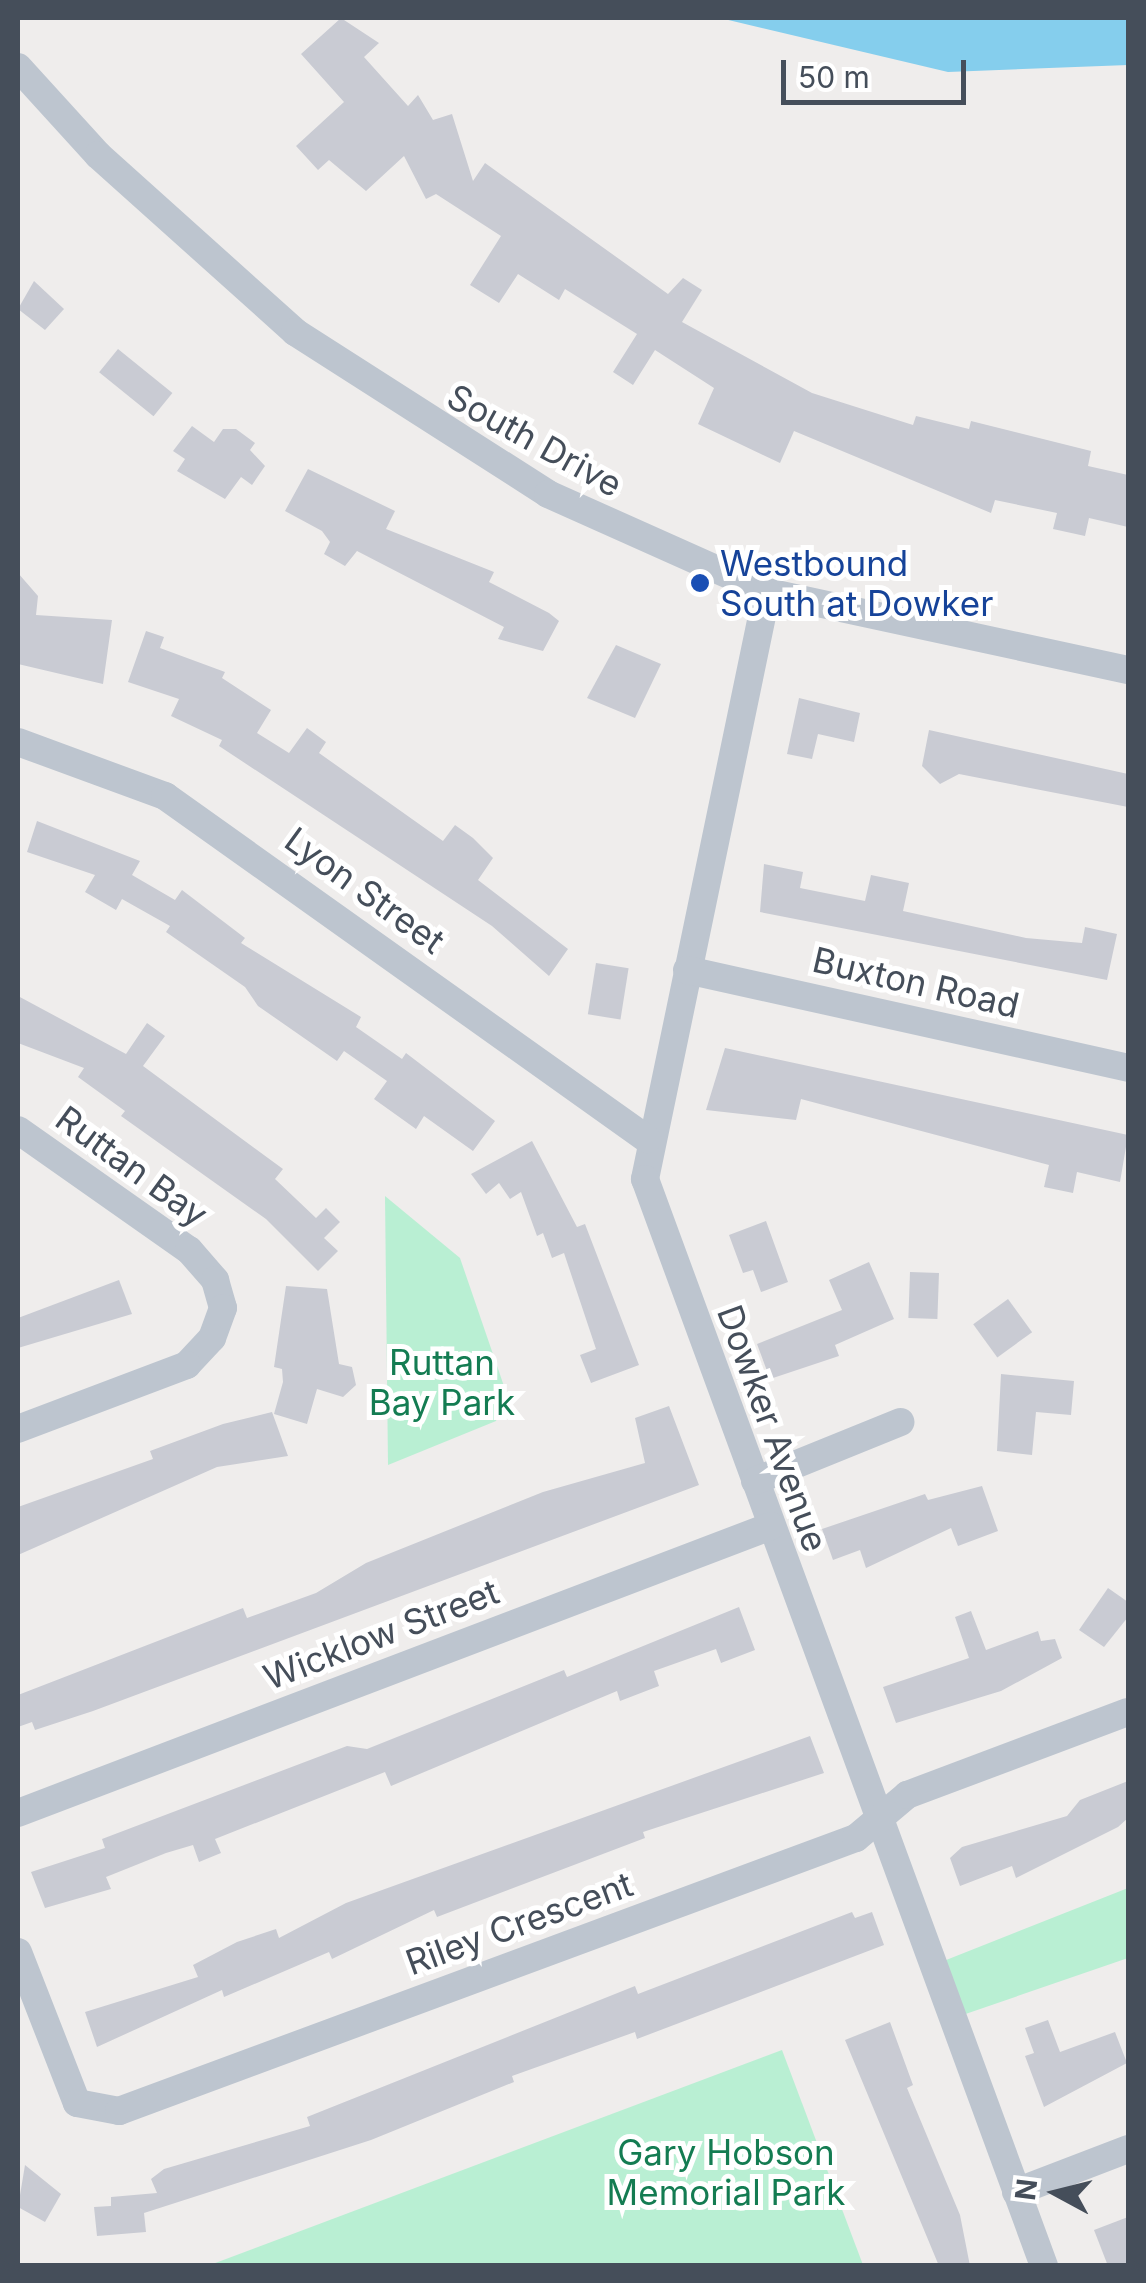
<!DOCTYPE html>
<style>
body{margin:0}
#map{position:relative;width:1146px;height:2283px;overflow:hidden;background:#efedec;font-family:Inter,sans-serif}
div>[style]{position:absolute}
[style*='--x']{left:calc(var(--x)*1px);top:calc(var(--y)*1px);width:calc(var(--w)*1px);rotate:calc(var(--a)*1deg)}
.green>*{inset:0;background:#b9efd3}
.water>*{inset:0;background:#85ceed}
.building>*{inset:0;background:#c9cbd3;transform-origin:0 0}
.street>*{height:28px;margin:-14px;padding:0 14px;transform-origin:14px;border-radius:14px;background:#bdc5cf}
.dots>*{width:28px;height:28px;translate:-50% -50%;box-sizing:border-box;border:5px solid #fff;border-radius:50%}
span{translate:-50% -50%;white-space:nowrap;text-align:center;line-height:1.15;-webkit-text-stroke:10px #fff;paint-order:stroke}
.street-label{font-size:35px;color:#454e5a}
.transit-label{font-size:35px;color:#164399}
.left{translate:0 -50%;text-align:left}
.park-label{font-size:35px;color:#147c52}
.frame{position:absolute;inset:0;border:20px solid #454e5a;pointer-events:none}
.north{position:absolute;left:1006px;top:2143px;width:100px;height:100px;-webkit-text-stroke:8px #fff;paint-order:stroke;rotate:277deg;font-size:28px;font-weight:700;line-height:40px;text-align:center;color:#454e5a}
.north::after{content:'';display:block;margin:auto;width:35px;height:45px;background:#454e5a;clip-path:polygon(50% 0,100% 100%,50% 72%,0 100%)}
.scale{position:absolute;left:781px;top:60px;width:185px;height:45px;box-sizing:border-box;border:5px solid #454e5a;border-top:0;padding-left:12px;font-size:30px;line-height:35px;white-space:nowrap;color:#454e5a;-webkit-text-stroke:8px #fff;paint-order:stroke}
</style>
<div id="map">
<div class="green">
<div style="clip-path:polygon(385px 1196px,460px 1258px,506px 1392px,496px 1421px,388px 1465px)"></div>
<div style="clip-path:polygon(1128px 1888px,1128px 1958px,951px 2019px,931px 1966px)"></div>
<div style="clip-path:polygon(782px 2050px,863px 2265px,210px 2265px)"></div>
</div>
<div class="water">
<div style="clip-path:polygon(720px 18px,1128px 18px,1128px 65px,948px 72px)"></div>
</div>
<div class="building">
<div style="clip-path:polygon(341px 18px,379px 43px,364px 57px,408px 106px,418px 95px,433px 120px,452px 114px,473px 181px,485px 163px,668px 294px,683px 278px,702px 290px,682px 322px,812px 393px,913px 425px,916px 416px,969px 429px,971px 421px,1091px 451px,1088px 466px,1128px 475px,1128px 527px,1089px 518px,1085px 536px,1053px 529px,1057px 513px,995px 500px,991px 513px,794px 431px,780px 463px,698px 424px,714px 388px,655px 350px,633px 385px,613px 372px,637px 334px,565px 289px,559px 300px,518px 274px,499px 303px,470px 285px,501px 236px,436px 194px,426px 199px,404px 156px,366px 191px,329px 160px,318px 170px,296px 146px,344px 102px,301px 54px)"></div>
<div style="clip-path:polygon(34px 281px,64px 309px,45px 330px,18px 309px)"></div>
<div style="left:118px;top:349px;width:70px;height:30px;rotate:39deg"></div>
<div style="clip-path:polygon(192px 426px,214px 442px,223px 429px,236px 429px,255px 443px,250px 450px,265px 466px,252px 485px,241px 477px,225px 499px,177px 471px,185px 459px,173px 451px)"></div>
<div style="clip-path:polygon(308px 469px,395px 511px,386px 529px,494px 572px,489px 582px,549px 613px,559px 621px,543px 651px,498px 639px,504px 627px,357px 551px,345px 566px,324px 554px,330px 542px,322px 531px,285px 511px)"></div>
<div style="clip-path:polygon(18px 573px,38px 596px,36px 615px,112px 620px,103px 684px,18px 664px)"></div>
<div style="clip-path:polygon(146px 631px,164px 637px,160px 648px,225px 672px,222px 678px,271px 710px,257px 733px,289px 753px,307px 728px,326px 742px,319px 753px,443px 841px,455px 825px,473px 838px,493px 858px,478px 880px,568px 949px,549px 976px,492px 926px,219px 746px,222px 740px,171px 716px,179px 699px,128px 682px)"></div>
<div style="clip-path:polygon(616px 645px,661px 664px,635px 718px,587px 698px)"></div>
<div style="clip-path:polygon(799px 698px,860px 713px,854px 742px,818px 734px,812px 759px,787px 754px)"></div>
<div style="clip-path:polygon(929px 730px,1128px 774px,1128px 807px,959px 774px,940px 784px,922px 766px)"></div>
<div style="clip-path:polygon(37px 821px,140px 861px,132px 875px,175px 900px,182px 890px,245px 938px,241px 943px,361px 1017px,356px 1027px,402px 1059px,406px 1053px,495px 1121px,473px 1151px,424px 1116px,416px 1129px,374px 1099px,387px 1081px,344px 1051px,337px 1061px,258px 1006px,245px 987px,166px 932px,170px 926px,122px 899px,116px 910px,85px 892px,95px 875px,27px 852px)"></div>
<div style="clip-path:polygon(764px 864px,803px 872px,800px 888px,865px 901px,871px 875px,909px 883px,903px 911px,1026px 938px,1082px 943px,1085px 927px,1117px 934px,1107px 980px,760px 912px)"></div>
<div style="left:596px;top:963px;width:33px;height:52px;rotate:9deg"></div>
<div style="clip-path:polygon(18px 996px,126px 1054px,147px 1023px,165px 1036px,143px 1066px,283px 1169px,275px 1179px,316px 1218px,326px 1208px,340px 1222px,324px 1238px,338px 1251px,318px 1271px,266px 1219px,121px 1116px,125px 1111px,78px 1077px,84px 1068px,18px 1043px)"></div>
<div style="clip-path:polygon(725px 1048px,1128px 1135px,1120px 1182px,1077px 1172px,1073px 1193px,1044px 1187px,1049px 1165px,801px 1099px,796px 1120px,706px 1110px)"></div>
<div style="clip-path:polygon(532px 1141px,577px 1227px,585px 1224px,639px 1365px,591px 1383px,580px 1355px,596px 1349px,564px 1253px,552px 1258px,543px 1233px,537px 1236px,521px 1192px,510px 1199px,499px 1183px,486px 1194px,471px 1174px)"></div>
<div style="clip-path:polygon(766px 1221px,788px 1282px,761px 1292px,753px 1270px,743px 1273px,729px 1235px)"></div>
<div style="clip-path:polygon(869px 1262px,894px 1319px,835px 1345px,839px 1356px,770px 1379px,757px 1344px,842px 1310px,829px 1280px)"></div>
<div style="left:910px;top:1272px;width:29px;height:46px;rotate:2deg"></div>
<div style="clip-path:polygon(119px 1280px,132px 1314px,18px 1348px,18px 1318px)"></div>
<div style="clip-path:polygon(286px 1286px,327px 1289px,339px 1364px,352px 1367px,356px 1385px,343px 1397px,317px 1389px,307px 1424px,274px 1414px,283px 1382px,282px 1369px,274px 1367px)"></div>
<div style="left:1008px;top:1299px;width:41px;height:43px;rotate:54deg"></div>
<div style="clip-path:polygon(1001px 1374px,1074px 1381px,1071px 1415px,1036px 1412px,1032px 1455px,997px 1451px)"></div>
<div style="clip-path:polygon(669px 1406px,699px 1485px,93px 1711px,35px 1730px,32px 1722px,18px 1727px,18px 1695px,243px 1608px,247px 1618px,316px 1593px,366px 1563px,543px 1492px,645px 1463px,635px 1418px)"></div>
<div style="clip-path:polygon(272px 1412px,288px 1456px,217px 1467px,18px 1555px,18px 1507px,153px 1459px,150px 1451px,223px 1424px)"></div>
<div style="clip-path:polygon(982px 1486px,998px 1531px,958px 1546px,951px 1528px,866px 1568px,860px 1550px,833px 1560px,822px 1529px,925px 1494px,928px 1500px)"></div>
<div style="clip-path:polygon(1108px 1588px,1128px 1602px,1128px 1617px,1104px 1647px,1079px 1630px)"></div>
<div style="clip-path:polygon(739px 1607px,755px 1650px,721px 1663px,716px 1649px,654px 1671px,659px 1686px,620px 1701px,617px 1691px,391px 1786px,385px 1772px,215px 1839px,221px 1853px,199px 1862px,193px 1845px,166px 1853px,106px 1877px,111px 1889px,45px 1908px,31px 1872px,105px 1848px,102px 1839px,347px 1746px,367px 1749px,564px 1670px,567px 1677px)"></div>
<div style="clip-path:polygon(971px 1611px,986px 1650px,1038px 1631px,1041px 1641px,1055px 1639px,1062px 1658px,1001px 1691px,896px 1723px,883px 1687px,969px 1658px,955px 1617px)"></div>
<div style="clip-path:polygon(810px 1736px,824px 1773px,643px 1832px,645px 1838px,437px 1917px,434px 1910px,332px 1959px,329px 1952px,224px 1997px,222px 1990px,97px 2047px,85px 2012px,198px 1977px,193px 1965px,237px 1942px,276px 1929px,279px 1938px,346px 1903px)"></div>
<div style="clip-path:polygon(1128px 1781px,1128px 1818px,1118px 1827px,1016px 1878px,1012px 1866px,960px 1886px,950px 1858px,962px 1847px,1067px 1816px,1080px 1800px)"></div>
<div style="clip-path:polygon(852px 1912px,855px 1918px,872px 1912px,884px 1945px,637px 2039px,635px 2032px,512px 2076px,514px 2082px,371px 2140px,144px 2213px,146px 2232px,97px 2236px,94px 2207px,111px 2206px,111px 2197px,157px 2193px,151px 2179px,164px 2169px,310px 2126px,307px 2117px,635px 1986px,638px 1994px)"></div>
<div style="clip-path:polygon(1048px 2020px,1060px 2052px,1115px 2032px,1127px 2063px,1044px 2107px,1025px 2056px,1034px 2053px,1025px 2028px)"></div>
<div style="clip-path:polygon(890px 2022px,913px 2085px,907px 2088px,960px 2215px,970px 2266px,939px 2266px,845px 2040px)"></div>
<div style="clip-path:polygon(25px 2165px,61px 2194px,45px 2222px,18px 2207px)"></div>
<div style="clip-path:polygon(1128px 2217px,1128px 2266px,1108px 2266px,1094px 2230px)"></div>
</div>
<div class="street">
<div style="--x:18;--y:67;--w:119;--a:47.7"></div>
<div style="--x:98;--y:155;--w:265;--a:41.9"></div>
<div style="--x:295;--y:332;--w:300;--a:32.6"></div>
<div style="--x:548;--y:494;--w:240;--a:24.1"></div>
<div style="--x:767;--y:592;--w:369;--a:12.2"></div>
<div style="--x:767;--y:592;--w:600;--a:101.74"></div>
<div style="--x:645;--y:1179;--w:1158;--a:69.84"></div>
<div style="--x:18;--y:742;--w:157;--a:20.2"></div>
<div style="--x:165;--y:796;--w:592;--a:35.44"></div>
<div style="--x:687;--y:970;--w:452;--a:12.5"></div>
<div style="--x:18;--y:1130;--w:209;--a:35.1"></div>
<div style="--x:189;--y:1250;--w:40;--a:49"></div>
<div style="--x:215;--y:1280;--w:29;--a:74"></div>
<div style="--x:223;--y:1308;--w:32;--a:110"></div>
<div style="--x:212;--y:1338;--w:37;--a:133"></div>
<div style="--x:187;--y:1365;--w:181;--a:159.3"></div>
<div style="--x:755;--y:1481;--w:157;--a:-22.1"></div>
<div style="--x:18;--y:1813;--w:806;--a:-20.86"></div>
<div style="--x:18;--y:1952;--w:162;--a:68.7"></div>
<div style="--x:77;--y:2103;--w:43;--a:10.8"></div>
<div style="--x:119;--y:2111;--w:786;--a:-20.33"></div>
<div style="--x:856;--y:1838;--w:67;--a:-40.1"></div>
<div style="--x:907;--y:1795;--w:236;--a:-20.6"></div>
<div style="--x:1016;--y:2192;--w:120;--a:-21"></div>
</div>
<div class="dots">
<div style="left:700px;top:583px;background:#1a4fb4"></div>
</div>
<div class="street-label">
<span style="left:535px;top:440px;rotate:29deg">South Drive</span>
<span style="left:365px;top:890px;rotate:36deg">Lyon Street</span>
<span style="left:916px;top:982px;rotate:13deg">Buxton Road</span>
<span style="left:132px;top:1166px;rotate:36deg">Ruttan Bay</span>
<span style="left:773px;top:1428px;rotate:70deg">Dowker Avenue</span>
<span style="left:381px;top:1634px;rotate:-21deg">Wicklow Street</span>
<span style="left:519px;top:1923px;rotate:-20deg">Riley Crescent</span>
</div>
<div class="transit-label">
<span class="left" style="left:720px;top:583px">Westbound<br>South at Dowker</span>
</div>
<div class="park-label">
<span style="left:442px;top:1382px">Ruttan<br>Bay Park</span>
<span style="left:726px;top:2172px">Gary Hobson<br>Memorial Park</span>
</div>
<div class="frame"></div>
<div class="north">N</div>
<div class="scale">50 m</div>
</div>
